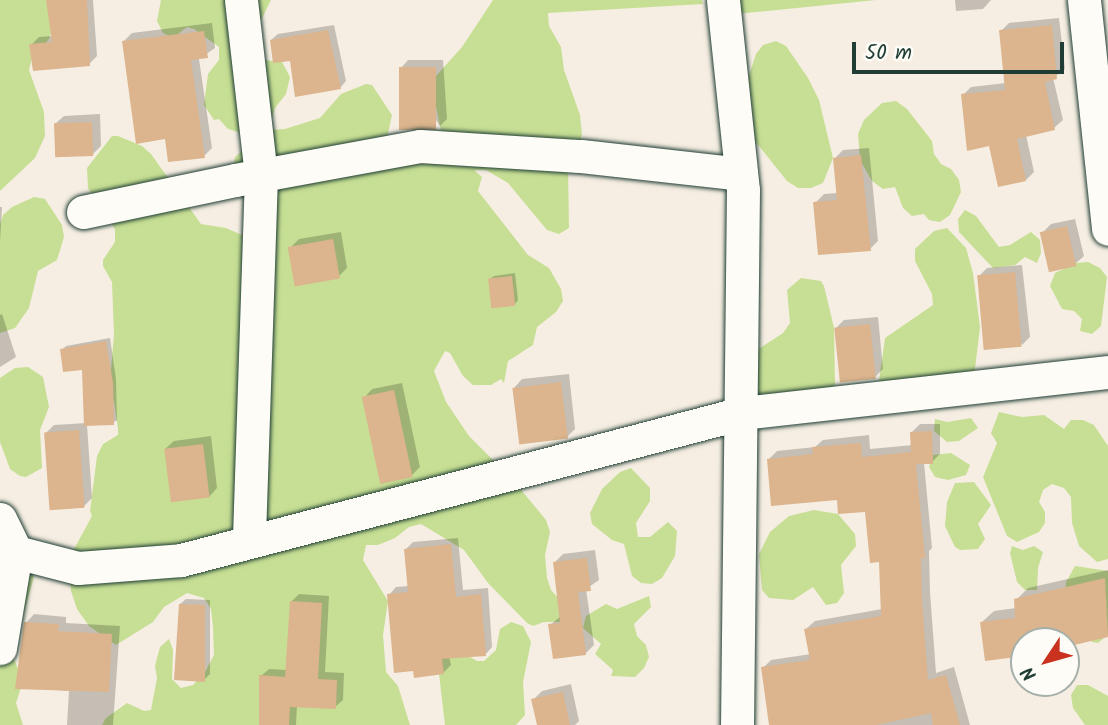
<!DOCTYPE html>
<style>
body{margin:0}
#map{position:relative;width:1108px;height:725px;overflow:hidden;background:#f6eee2;font-family:Kalam,sans-serif}
div>[style]{position:absolute}
[style*='--x']{left:calc(var(--x)*1px);top:calc(var(--y)*1px);width:calc(var(--w)*1px);rotate:calc(var(--a)*1deg)}
.green>*{inset:0;background:#c7df94}
.shadow>*{inset:0;background:#0003}
.building>*{inset:0;background:#dcb48d;transform-origin:0 0}
.roads{filter:drop-shadow(0 0 2px #1f3d34) drop-shadow(0 0 2px #1f3d34)}
.minor>*{height:33px;margin:-16.5px;padding:0 16.5px;transform-origin:16.5px;border-radius:16.5px;background:#fdfcf7}
span{translate:-50% -50%;white-space:nowrap;text-align:center;line-height:1.15;-webkit-text-stroke:5px #fdfcf7;paint-order:stroke}
.north{position:absolute;left:1010px;top:627px;width:70px;height:70px;box-sizing:border-box;background:#fdfcf7;border:2px solid #a4b0a9;border-radius:50%;rotate:234deg;font-size:19px;font-weight:700;line-height:28px;text-align:center;color:#1f3d34}
.north::after{content:'';display:block;margin:auto;width:24px;height:32px;background:#c8321e;clip-path:polygon(50% 0,100% 100%,50% 72%,0 100%)}
.scale{position:absolute;left:852px;top:42px;width:212px;height:32px;box-sizing:border-box;border:4px solid #1f3d34;border-top:0;padding-left:9px;font-size:21px;line-height:24px;white-space:nowrap;color:#1f3d34;-webkit-text-stroke:5px #fdfcf7;paint-order:stroke}
</style>
<div id="map">
<div class="green">
<div style="clip-path:polygon(0 0,51px 0,53px 28px,49px 39px,32px 58px,29px 70px,44px 112px,45px 136px,35px 158px,0 191px)"></div>
<div style="clip-path:polygon(161px 0,271px 0,259px 24px,264px 60px,282px 62px,290px 77px,286px 94px,275px 108px,269px 130px,285px 129px,320px 118px,341px 94px,366px 84px,372px 85px,392px 115px,386px 143px,441px 131px,434px 97px,436px 76px,462px 47px,493px 0,702px 0,703px 4px,548px 13px,549px 26px,561px 47px,564px 70px,580px 115px,582px 135px,568px 166px,569px 228px,559px 234px,547px 230px,508px 183px,486px 170px,474px 170px,482px 177px,478px 191px,528px 255px,549px 268px,561px 289px,563px 301px,556px 312px,537px 327px,533px 345px,508px 361px,504px 383px,501px 379px,491px 385px,473px 385px,463px 376px,450px 353px,445px 351px,434px 371px,446px 402px,469px 436px,513px 480px,546px 520px,550px 532px,545px 555px,547px 578px,551px 590px,562px 602px,565px 622px,544px 622px,533px 626px,527px 623px,488px 583px,464px 550px,421px 524px,409px 527px,395px 538px,378px 545px,366px 545px,363px 560px,388px 601px,383px 635px,386px 672px,398px 686px,410px 725px,102px 725px,106px 718px,127px 703px,144px 711px,151px 710px,157px 678px,155px 666px,160px 647px,169px 639px,173px 650px,172px 679px,181px 688px,193px 685px,205px 672px,214px 655px,213px 627px,211px 609px,204px 598px,187px 593px,164px 607px,153px 622px,116px 645px,89px 626px,77px 609px,71px 591px,69px 572px,73px 551px,92px 516px,90px 511px,97px 456px,103px 444px,118px 435px,118px 429px,114px 402px,109px 392px,114px 335px,112px 282px,103px 266px,103px 260px,115px 242px,115px 229px,88px 188px,87px 168px,112px 136px,118px 136px,142px 146px,151px 154px,201px 224px,226px 228px,242px 235px,247px 235px,255px 218px,234px 164px,235px 157px,249px 145px,245px 134px,228px 129px,219px 119px,214px 120px,204px 105px,208px 74px,219px 60px,219px 47px,194px 29px,187px 27px,173px 38px,163px 33px,157px 21px)"></div>
<div style="clip-path:polygon(734px 0,876px 0,736px 14px)"></div>
<div style="clip-path:polygon(776px 41px,786px 46px,808px 78px,819px 100px,833px 158px,823px 183px,811px 188px,798px 188px,787px 181px,755px 141px,748px 79px,756px 54px,763px 45px)"></div>
<div style="clip-path:polygon(896px 101px,907px 109px,932px 141px,934px 154px,941px 164px,951px 169px,959px 180px,961px 192px,950px 215px,940px 222px,929px 220px,924px 214px,912px 216px,903px 208px,895px 187px,883px 189px,872px 181px,860px 160px,858px 134px,864px 120px,882px 103px)"></div>
<div style="clip-path:polygon(34px 197px,45px 199px,62px 225px,64px 237px,57px 260px,38px 271px,29px 308px,15px 328px,0 333px,0 224px,3px 215px,12px 207px)"></div>
<div style="clip-path:polygon(965px 210px,976px 216px,999px 247px,1010px 245px,1031px 232px,1040px 240px,1041px 253px,1037px 263px,1025px 257px,1015px 265px,993px 268px,959px 232px,958px 219px)"></div>
<div style="clip-path:polygon(947px 228px,966px 248px,973px 273px,980px 327px,974px 377px,879px 381px,885px 338px,933px 305px,932px 294px,915px 261px,915px 249px,934px 231px)"></div>
<div style="clip-path:polygon(1088px 262px,1100px 268px,1107px 277px,1101px 326px,1092px 334px,1080px 331px,1082px 319px,1074px 311px,1062px 309px,1050px 286px,1055px 273px,1076px 263px)"></div>
<div style="clip-path:polygon(801px 278px,821px 281px,824px 286px,834px 328px,835px 386px,769px 419px,750px 380px,757px 350px,783px 333px,790px 323px,787px 290px)"></div>
<div style="clip-path:polygon(28px 367px,43px 377px,49px 407px,40px 430px,42px 468px,26px 477px,20px 476px,10px 469px,0 442px,0 378px,15px 368px)"></div>
<div style="clip-path:polygon(999px 412px,1022px 417px,1044px 415px,1064px 429px,1071px 420px,1083px 420px,1094px 425px,1108px 446px,1108px 559px,1097px 562px,1079px 546px,1072px 523px,1071px 497px,1064px 488px,1052px 484px,1043px 490px,1039px 502px,1045px 512px,1045px 523px,1039px 532px,1017px 542px,1007px 536px,983px 477px,997px 443px,991px 433px)"></div>
<div style="clip-path:polygon(971px 418px,978px 428px,959px 441px,947px 442px,934px 431px,935px 419px,947px 422px)"></div>
<div style="clip-path:polygon(951px 453px,970px 465px,966px 475px,948px 480px,935px 477px,929px 467px,933px 455px)"></div>
<div style="clip-path:polygon(631px 468px,650px 488px,650px 501px,636px 523px,638px 537px,650px 537px,668px 522px,677px 531px,675px 556px,662px 578px,652px 584px,641px 583px,632px 576px,624px 544px,612px 540px,592px 524px,590px 513px,602px 489px,620px 472px)"></div>
<div style="clip-path:polygon(974px 482px,991px 505px,978px 524px,985px 539px,978px 549px,960px 550px,955px 547px,945px 526px,947px 502px,955px 483px)"></div>
<div style="clip-path:polygon(814px 510px,838px 514px,855px 534px,856px 546px,841px 565px,844px 593px,837px 603px,826px 605px,813px 587px,793px 600px,769px 598px,762px 590px,759px 554px,770px 532px,789px 516px)"></div>
<div style="clip-path:polygon(0 521px,30px 566px,34px 577px,12px 654px,23px 681px,16px 703px,23px 725px,0 725px)"></div>
<div style="clip-path:polygon(1012px 546px,1023px 550px,1034px 546px,1043px 552px,1038px 568px,1037px 590px,1025px 590px,1017px 582px,1010px 553px)"></div>
<div style="clip-path:polygon(1075px 566px,1108px 571px,1108px 635px,1098px 643px,1092px 642px,1083px 633px,1064px 602px,1066px 582px)"></div>
<div style="clip-path:polygon(649px 596px,651px 607px,634px 624px,637px 636px,646px 645px,649px 657px,644px 668px,635px 677px,611px 676px,613px 670px,595px 654px,601px 644px,583px 628px,586px 616px,606px 604px,617px 609px)"></div>
<div style="clip-path:polygon(511px 622px,523px 626px,531px 642px,523px 682px,525px 715px,516px 725px,445px 725px,439px 674px,446px 643px,477px 661px,484px 661px,496px 650px,500px 629px)"></div>
<div style="clip-path:polygon(1077px 685px,1088px 685px,1108px 696px,1108px 725px,1085px 725px,1073px 708px,1071px 695px)"></div>
</div>
<div class="shadow">
<div style="clip-path:polygon(48px 0,93px 0,97px 56px,89px 64px,31px 45px,39px 37px,53px 36px)"></div>
<div style="clip-path:polygon(955px 0,991px 0,983px 9px,956px 11px)"></div>
<div style="clip-path:polygon(1059px 18px,1065px 69px,1053px 78px,1063px 120px,1054px 128px,1026px 135px,1034px 172px,1026px 180px,991px 143px,963px 95px,971px 87px,1006px 83px,1001px 31px,1009px 23px)"></div>
<div style="clip-path:polygon(212px 23px,215px 48px,199px 59px,212px 148px,204px 156px,166px 138px,124px 41px,132px 33px)"></div>
<div style="clip-path:polygon(334px 25px,346px 81px,340px 88px,291px 59px,271px 40px,278px 34px)"></div>
<div style="clip-path:polygon(408px 60px,443px 60px,447px 119px,440px 126px,401px 68px)"></div>
<div style="clip-path:polygon(100px 114px,101px 146px,93px 154px,55px 124px,64px 116px)"></div>
<div style="clip-path:polygon(869px 148px,878px 241px,870px 249px,815px 203px,824px 194px,838px 193px,835px 158px,843px 150px)"></div>
<div style="clip-path:polygon(0 207px,2px 207px,0 242px)"></div>
<div style="clip-path:polygon(1075px 219px,1084px 256px,1075px 264px,1042px 233px,1051px 224px)"></div>
<div style="clip-path:polygon(341px 232px,347px 268px,339px 276px,290px 248px,299px 239px)"></div>
<div style="clip-path:polygon(1022px 265px,1030px 337px,1022px 345px,979px 276px,987px 268px)"></div>
<div style="clip-path:polygon(515px 273px,518px 300px,515px 304px,490px 279px,494px 276px)"></div>
<div style="clip-path:polygon(2px 314px,16px 357px,0 367px,0 315px)"></div>
<div style="clip-path:polygon(878px 317px,883px 369px,875px 377px,836px 328px,844px 320px)"></div>
<div style="clip-path:polygon(110px 338px,116px 379px,117px 420px,113px 423px,87px 425px,92px 498px,83px 507px,46px 433px,54px 425px,86px 423px,84px 368px,62px 350px,66px 346px)"></div>
<div style="clip-path:polygon(569px 374px,575px 429px,567px 437px,514px 388px,522px 379px)"></div>
<div style="clip-path:polygon(402px 383px,420px 467px,412px 475px,364px 398px,372px 389px)"></div>
<div style="clip-path:polygon(920px 424px,940px 424px,940px 454px,932px 462px,924px 463px,932px 548px,929px 551px,930px 592px,936px 673px,954px 667px,970px 725px,771px 725px,763px 668px,771px 660px,811px 654px,806px 629px,815px 621px,882px 609px,881px 560px,867px 510px,838px 498px,769px 459px,777px 451px,815px 447px,823px 440px,869px 435px,870px 449px,913px 445px,912px 432px)"></div>
<div style="clip-path:polygon(211px 436px,217px 488px,209px 497px,165px 449px,174px 441px)"></div>
<div style="clip-path:polygon(458px 538px,463px 590px,488px 588px,492px 647px,485px 655px,449px 656px,451px 665px,443px 673px,389px 595px,396px 587px,409px 586px,406px 549px,413px 542px)"></div>
<div style="clip-path:polygon(595px 550px,599px 580px,586px 589px,594px 645px,585px 654px,550px 625px,561px 616px,554px 563px,563px 554px)"></div>
<div style="clip-path:polygon(1108px 570px,1108px 636px,1066px 645px,1066px 641px,1024px 641px,1024px 655px,982px 622px,994px 611px,1016px 608px,1016px 600px,1028px 588px)"></div>
<div style="clip-path:polygon(299px 594px,329px 596px,325px 672px,344px 673px,343px 700px,335px 707px,297px 705px,296px 725px,260px 725px,261px 676px,269px 669px,287px 670px,291px 602px)"></div>
<div style="clip-path:polygon(186px 599px,210px 600px,210px 674px,204px 680px,180px 604px)"></div>
<div style="clip-path:polygon(34px 614px,66px 617px,66px 623px,120px 626px,113px 725px,67px 725px,69px 691px,17px 687px,26px 623px)"></div>
<div style="clip-path:polygon(571px 684px,579px 721px,575px 725px,539px 725px,533px 700px,542px 691px)"></div>
</div>
<div class="building">
<div style="clip-path:polygon(46px 0,87px 0,90px 66px,33px 71px,29px 44px,52px 42px)"></div>
<div style="clip-path:polygon(1052px 25px,1057px 79px,1045px 82px,1055px 130px,1017px 139px,1026px 181px,998px 187px,989px 146px,967px 151px,961px 94px,1005px 90px,999px 30px)"></div>
<div style="clip-path:polygon(328px 30px,341px 89px,295px 97px,290px 61px,273px 63px,270px 40px)"></div>
<div style="clip-path:polygon(204px 31px,208px 58px,191px 60px,205px 158px,168px 162px,165px 139px,136px 144px,122px 41px)"></div>
<div style="left:399px;top:67px;width:37px;height:63px"></div>
<div style="left:92px;top:122px;width:34px;height:38px;rotate:88deg"></div>
<div style="clip-path:polygon(861px 155px,871px 251px,818px 255px,813px 202px,837px 200px,833px 158px)"></div>
<div style="left:1067px;top:226px;width:41px;height:28px;rotate:77deg"></div>
<div style="left:333px;top:239px;width:40px;height:46px;rotate:80deg"></div>
<div style="left:1015px;top:272px;width:75px;height:38px;rotate:85deg"></div>
<div style="left:512px;top:276px;width:30px;height:24px;rotate:84deg"></div>
<div style="left:870px;top:324px;width:55px;height:36px;rotate:84deg"></div>
<div style="clip-path:polygon(106px 341px,113px 383px,114px 425px,84px 426px,82px 370px,63px 372px,60px 349px)"></div>
<div style="left:561px;top:382px;width:57px;height:49px;rotate:83deg"></div>
<div style="left:394px;top:390px;width:89px;height:33px;rotate:78deg"></div>
<div style="left:79px;top:430px;width:78px;height:35px;rotate:86deg"></div>
<div style="clip-path:polygon(932px 431px,933px 464px,916px 464px,925px 558px,921px 558px,922px 601px,928px 680px,946px 675px,960px 725px,933px 725px,931px 713px,876px 725px,769px 725px,761px 667px,810px 660px,804px 629px,881px 616px,879px 562px,870px 563px,865px 512px,838px 514px,837px 500px,771px 506px,767px 459px,813px 454px,812px 447px,861px 443px,862px 457px,911px 452px,910px 432px)"></div>
<div style="left:203px;top:444px;width:54px;height:39px;rotate:83deg"></div>
<div style="clip-path:polygon(451px 544px,456px 597px,481px 594px,486px 656px,442px 659px,444px 674px,414px 678px,413px 671px,394px 673px,387px 594px,408px 592px,404px 549px)"></div>
<div style="clip-path:polygon(587px 558px,591px 591px,578px 592px,586px 655px,553px 659px,548px 624px,560px 623px,553px 562px)"></div>
<div style="clip-path:polygon(1105px 578px,1108px 637px,1066px 647px,1066px 641px,1024px 641px,1024px 656px,985px 661px,980px 622px,1015px 618px,1014px 599px)"></div>
<div style="clip-path:polygon(290px 601px,322px 603px,318px 679px,337px 680px,336px 709px,290px 707px,289px 725px,259px 725px,259px 675px,285px 677px)"></div>
<div style="clip-path:polygon(179px 604px,205px 605px,205px 682px,174px 680px)"></div>
<div style="clip-path:polygon(24px 622px,59px 624px,58px 631px,112px 634px,109px 692px,15px 689px)"></div>
<div style="clip-path:polygon(563px 692px,570px 725px,537px 725px,531px 699px)"></div>
</div>
<div class="roads">
<div class="minor">
<div style="--x:241;--y:0;--w:176;--a:83.5"></div>
<div style="--x:261;--y:175;--w:367;--a:91.9"></div>
<div style="--x:723;--y:0;--w:191;--a:84"></div>
<div style="--x:743;--y:190;--w:535;--a:90.64"></div>
<div style="--x:1084;--y:0;--w:230;--a:84"></div>
<div style="--x:83;--y:212;--w:155;--a:-11.9"></div>
<div style="--x:235;--y:180;--w:188;--a:-10.4"></div>
<div style="--x:420;--y:146;--w:161;--a:3.6"></div>
<div style="--x:581;--y:156;--w:161;--a:6.4"></div>
<div style="--x:0;--y:519;--w:37;--a:64"></div>
<div style="--x:16;--y:552;--w:64;--a:14.5"></div>
<div style="--x:78;--y:568;--w:103;--a:-4.4"></div>
<div style="--x:181;--y:560;--w:580;--a:-14.68"></div>
<div style="--x:742;--y:413;--w:368;--a:-6.4"></div>
<div style="--x:0;--y:648;--w:97;--a:-80.5"></div>
</div>
</div>
<div class="north">N</div>
<div class="scale">50 m</div>
</div>
